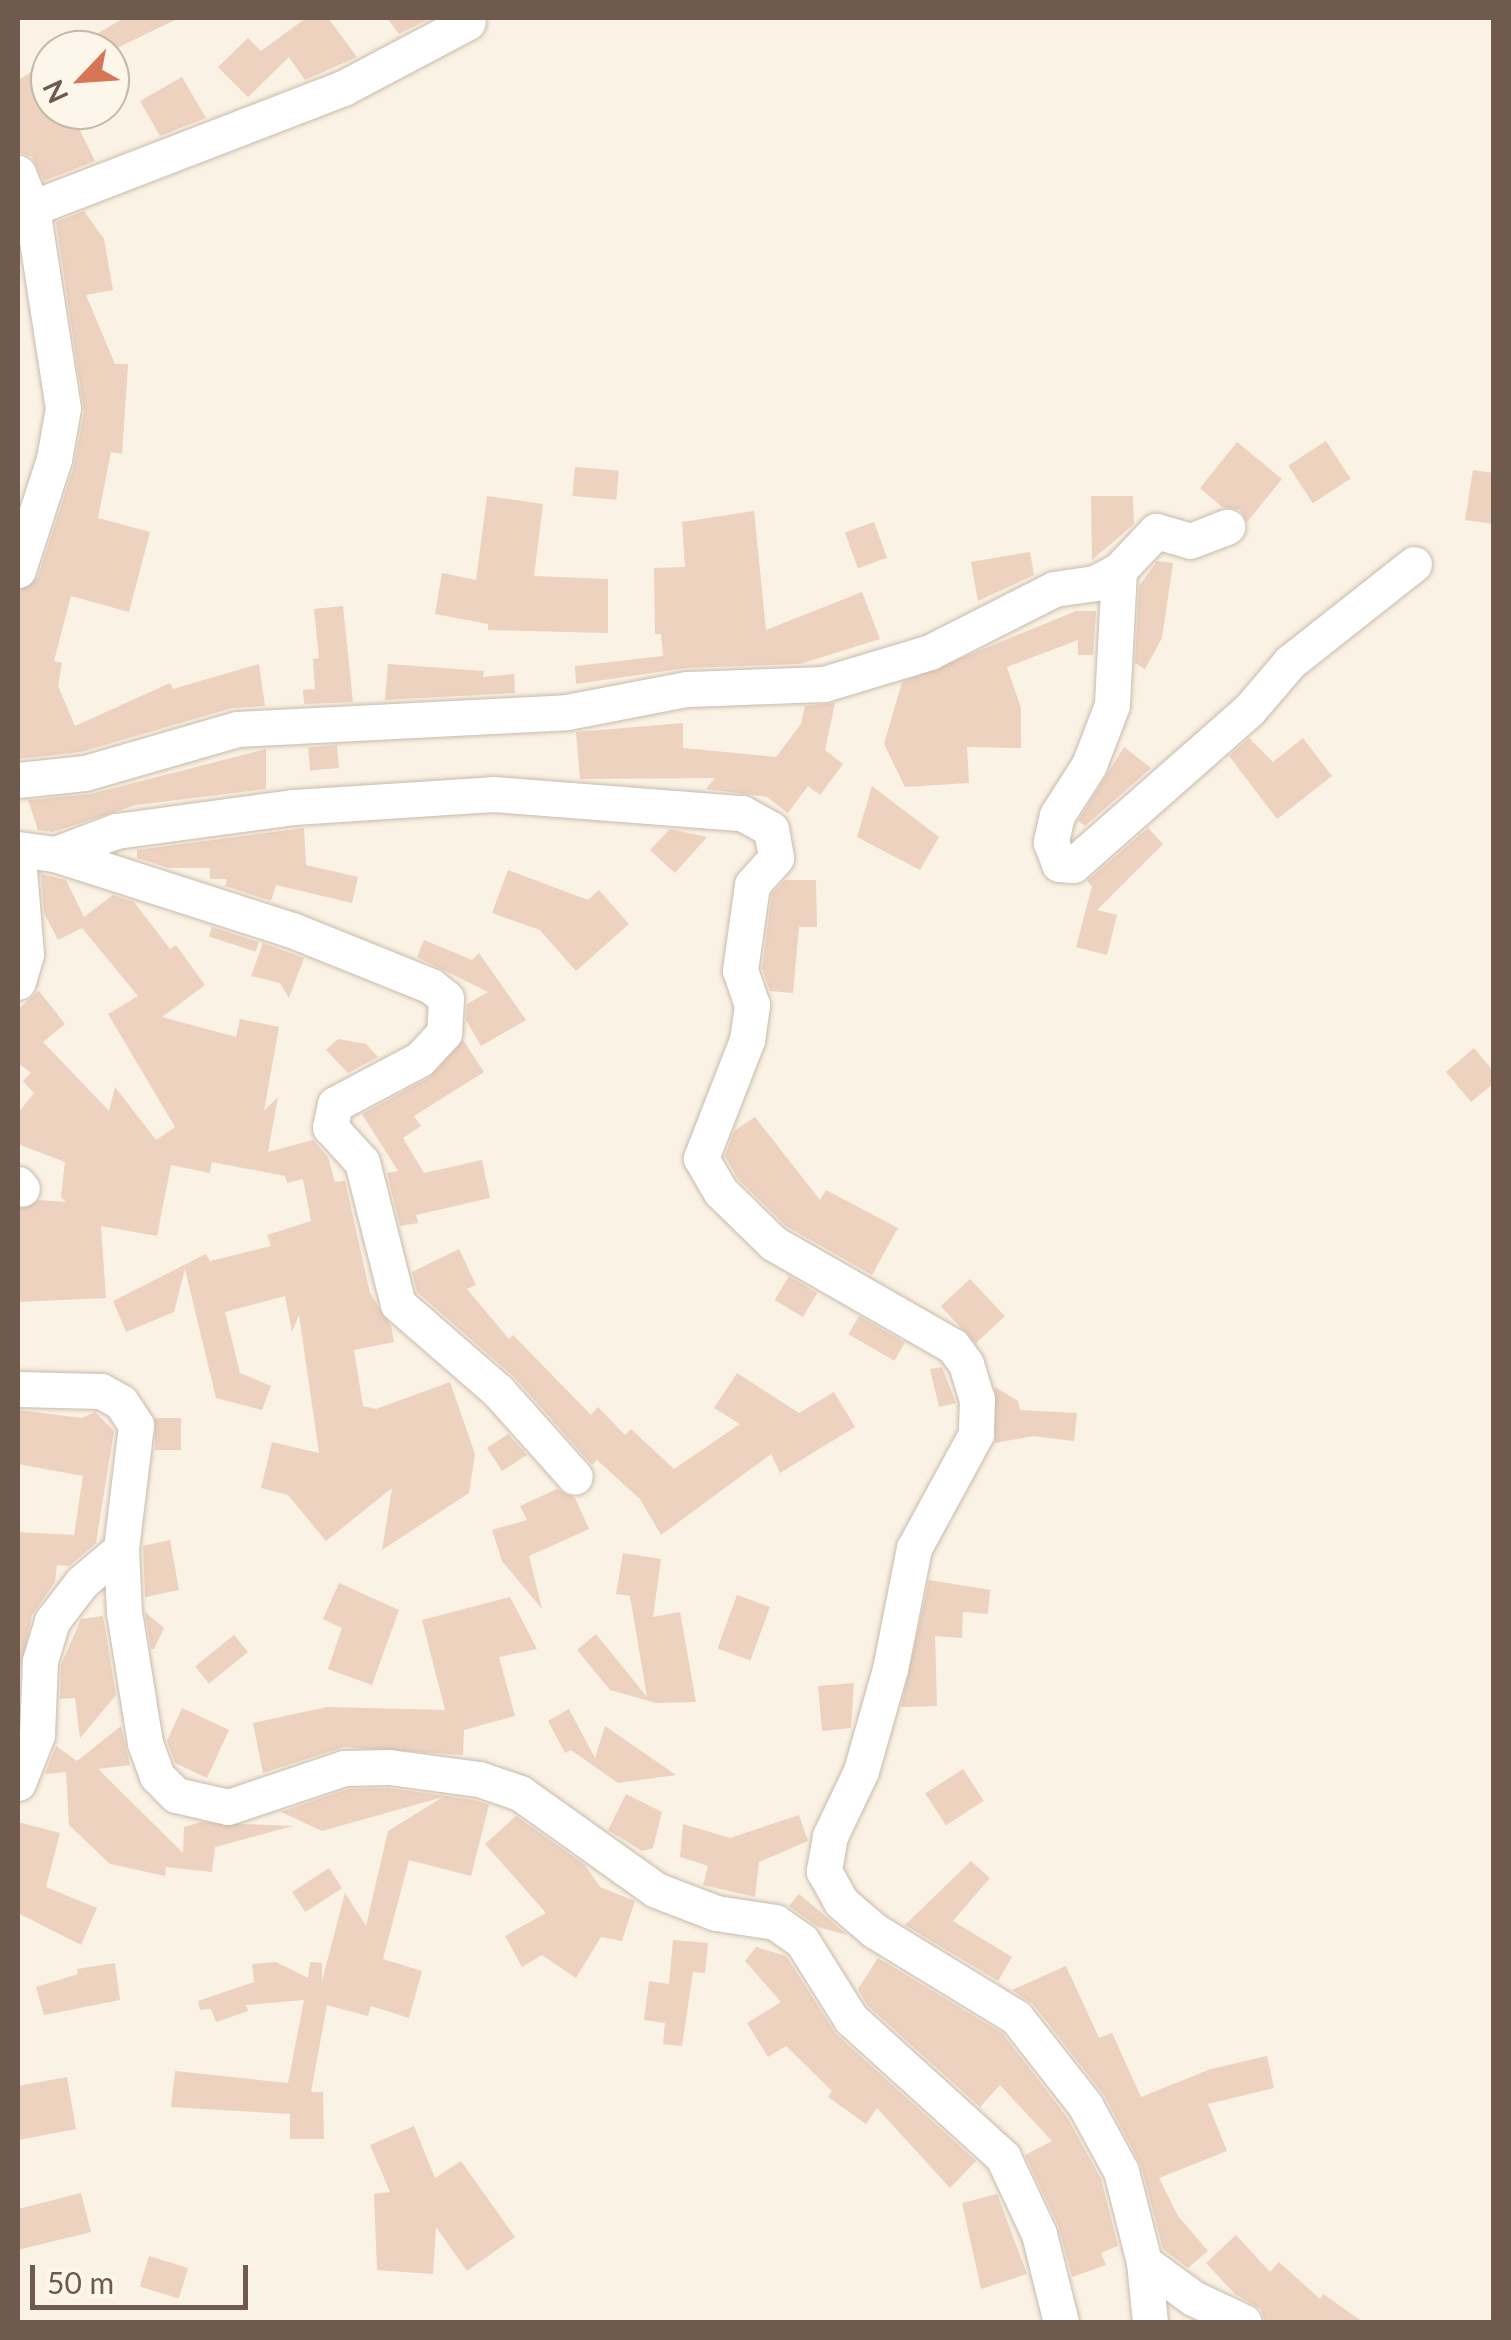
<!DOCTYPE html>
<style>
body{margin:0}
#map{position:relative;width:1511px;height:2340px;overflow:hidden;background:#faf2e4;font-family:Lato,sans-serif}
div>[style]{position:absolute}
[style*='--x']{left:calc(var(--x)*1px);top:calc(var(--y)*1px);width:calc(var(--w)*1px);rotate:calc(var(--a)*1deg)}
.building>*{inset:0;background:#ecd2bf;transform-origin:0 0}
.roads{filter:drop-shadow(0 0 2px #c9baac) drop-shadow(0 0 2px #c9baac)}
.minor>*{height:35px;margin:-17.5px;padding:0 17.5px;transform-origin:17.5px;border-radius:17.5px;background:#fff}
span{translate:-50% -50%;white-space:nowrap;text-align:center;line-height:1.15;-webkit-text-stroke:9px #fdf6ea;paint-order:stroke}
.frame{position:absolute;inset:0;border:20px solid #6f5a4d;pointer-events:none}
.north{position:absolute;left:30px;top:30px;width:100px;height:100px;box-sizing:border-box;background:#fdf6ea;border:2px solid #c4b8ab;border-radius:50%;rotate:245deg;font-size:28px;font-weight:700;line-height:40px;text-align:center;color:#6f5a4d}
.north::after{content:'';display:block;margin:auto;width:35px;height:45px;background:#d77656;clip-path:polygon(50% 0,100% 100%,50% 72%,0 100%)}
.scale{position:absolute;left:30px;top:2265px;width:218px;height:45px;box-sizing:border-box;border:5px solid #6f5a4d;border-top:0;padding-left:12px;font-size:30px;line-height:35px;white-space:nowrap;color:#6f5a4d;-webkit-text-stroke:8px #fdf6ea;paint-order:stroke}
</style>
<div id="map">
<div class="building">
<div style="clip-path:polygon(124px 18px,179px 18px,113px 50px,69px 50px)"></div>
<div style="clip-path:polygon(306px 18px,328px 18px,357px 57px,305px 80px,289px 57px,248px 97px,218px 67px,248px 38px,261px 51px)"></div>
<div style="clip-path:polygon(387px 18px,431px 18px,399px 34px)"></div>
<div style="clip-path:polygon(50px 61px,50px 110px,70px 110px,95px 161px,44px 181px,32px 157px,18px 152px,18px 80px)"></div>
<div style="clip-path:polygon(182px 77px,206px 118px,160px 136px,140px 101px)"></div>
<div style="clip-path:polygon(84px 211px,104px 239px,113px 290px,86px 295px,115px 364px,128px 364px,122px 454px,111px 452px,98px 518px,150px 532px,129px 612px,71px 596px,54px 661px,62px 663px,58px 686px,75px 726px,170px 683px,173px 689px,259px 664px,265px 706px,232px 708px,81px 752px,18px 759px,18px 591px,38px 577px,74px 466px,84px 411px,56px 222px)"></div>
<div style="left:1326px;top:441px;width:45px;height:45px;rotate:57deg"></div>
<div style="clip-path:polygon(1237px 442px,1282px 479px,1247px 522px,1240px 510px,1222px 507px,1200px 488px)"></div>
<div style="left:575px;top:467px;width:44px;height:29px;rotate:5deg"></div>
<div style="clip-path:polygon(1473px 470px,1494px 473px,1494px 524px,1465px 520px)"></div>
<div style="clip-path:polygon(487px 496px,543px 504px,534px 576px,608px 579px,608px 633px,488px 630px,488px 624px,435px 614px,442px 573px,476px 580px)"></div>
<div style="clip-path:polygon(1091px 496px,1133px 496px,1134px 524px,1092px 560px)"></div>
<div style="clip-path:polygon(754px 511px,766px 630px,862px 592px,880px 639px,800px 664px,686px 668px,576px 684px,575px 666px,663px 656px,661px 634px,655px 634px,654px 568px,685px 567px,682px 522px)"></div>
<div style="left:874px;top:522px;width:38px;height:31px;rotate:70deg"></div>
<div style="clip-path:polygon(1030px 552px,1034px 575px,978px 601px,971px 562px)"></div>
<div style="clip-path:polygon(1157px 561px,1173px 563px,1162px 638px,1145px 669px,1135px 663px,1139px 586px)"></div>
<div style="clip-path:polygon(343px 606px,353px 702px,304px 704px,303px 690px,315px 689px,313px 659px,319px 658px,314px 609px)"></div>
<div style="clip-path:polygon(1076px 611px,1096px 611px,1093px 655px,1078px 655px,1078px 640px,1007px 667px,1021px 708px,1021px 748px,967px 747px,969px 783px,905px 787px,884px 744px,902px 682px)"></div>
<div style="clip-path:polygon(388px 664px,484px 671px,483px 677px,514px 674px,515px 693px,385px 700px)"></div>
<div style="clip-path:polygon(835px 703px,825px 750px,843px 764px,820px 795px,808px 786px,788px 813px,767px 797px,706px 789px,715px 778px,580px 779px,576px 732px,683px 723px,683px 748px,776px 757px,801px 724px,805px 706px)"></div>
<div style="clip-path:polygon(1249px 738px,1273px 762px,1303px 738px,1332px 776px,1277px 819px,1229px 756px)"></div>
<div style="left:337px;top:745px;width:23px;height:29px;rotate:85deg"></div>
<div style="clip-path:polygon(1124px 747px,1151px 768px,1085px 826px,1078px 821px)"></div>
<div style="clip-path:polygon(266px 749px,266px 789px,136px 805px,53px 832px,38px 830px,28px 800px,91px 794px)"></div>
<div style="clip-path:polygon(872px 786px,939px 837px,920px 870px,857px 837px)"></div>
<div style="clip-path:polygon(304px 828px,306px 865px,358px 877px,352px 903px,276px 885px,271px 901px,225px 886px,227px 879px,210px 879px,210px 868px,169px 868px,137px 858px,137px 850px)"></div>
<div style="clip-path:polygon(1148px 828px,1163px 844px,1097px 910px,1117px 915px,1107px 955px,1076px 947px,1092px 886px,1087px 881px)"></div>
<div style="clip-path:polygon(670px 829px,707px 837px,675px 873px,650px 850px)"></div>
<div style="clip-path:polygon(508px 870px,588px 900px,599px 890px,629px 924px,576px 971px,540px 930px,492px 913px)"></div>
<div style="clip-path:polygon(41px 874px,66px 880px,84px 917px,113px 895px,134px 902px,170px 949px,176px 945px,205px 985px,162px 1017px,236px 1037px,240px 1019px,279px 1027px,264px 1111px,278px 1097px,268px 1152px,313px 1140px,328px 1157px,335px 1182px,345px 1181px,370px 1293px,391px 1326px,394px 1342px,354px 1350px,363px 1406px,376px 1409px,450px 1382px,475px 1454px,469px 1493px,382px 1550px,392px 1488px,326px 1541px,288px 1495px,261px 1488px,272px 1442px,319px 1453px,299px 1315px,292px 1332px,285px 1296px,225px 1312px,240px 1373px,271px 1386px,262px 1410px,216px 1398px,185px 1269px,174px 1312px,126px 1332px,113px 1301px,206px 1254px,210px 1261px,271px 1246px,267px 1235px,311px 1221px,303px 1179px,287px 1183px,285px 1176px,212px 1162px,210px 1173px,171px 1165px,157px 1236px,101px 1226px,106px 1298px,18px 1302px,18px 1209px,39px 1200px,66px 1202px,61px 1197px,65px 1162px,18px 1144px,18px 1113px,34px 1093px,23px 1081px,31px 1073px,18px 1063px,18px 1009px,39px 991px,65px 1024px,43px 1042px,109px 1111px,115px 1087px,156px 1140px,175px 1127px,108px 1014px,138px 996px,82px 928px,58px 940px,44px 913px)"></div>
<div style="clip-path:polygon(785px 880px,816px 880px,817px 927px,799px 927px,793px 993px,770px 991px,762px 968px,772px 894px)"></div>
<div style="left:212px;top:927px;width:49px;height:10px;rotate:18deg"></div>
<div style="clip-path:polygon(424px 940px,472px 960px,479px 953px,526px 1020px,481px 1046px,466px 1020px,467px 1004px,488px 992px,417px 957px)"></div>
<div style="clip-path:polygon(263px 943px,304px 958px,289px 998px,280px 983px,251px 976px)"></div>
<div style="clip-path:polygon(338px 1039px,366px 1044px,378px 1057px,348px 1073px,326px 1050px)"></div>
<div style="clip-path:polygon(463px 1040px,484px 1072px,414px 1116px,421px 1126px,403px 1138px,424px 1173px,482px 1160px,490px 1198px,416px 1215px,418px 1223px,400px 1226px,387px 1173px,398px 1171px,362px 1114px,430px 1077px)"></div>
<div style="clip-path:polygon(1474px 1048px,1494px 1072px,1494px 1083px,1471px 1102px,1446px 1072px)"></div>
<div style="clip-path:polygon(755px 1117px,820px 1200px,826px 1190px,898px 1228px,872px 1275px,786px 1226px,738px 1179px,725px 1156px,734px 1131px)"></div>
<div style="clip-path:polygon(459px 1249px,476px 1285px,467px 1289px,509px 1339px,513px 1335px,591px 1415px,598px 1407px,625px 1435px,631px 1429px,674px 1469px,740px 1424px,714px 1408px,737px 1373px,799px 1413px,834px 1392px,855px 1427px,780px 1473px,771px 1454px,661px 1535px,640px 1499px,597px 1460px,592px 1465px,514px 1377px,417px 1292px,412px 1272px)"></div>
<div style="left:789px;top:1276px;width:33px;height:28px;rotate:31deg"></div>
<div style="left:970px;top:1279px;width:51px;height:40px;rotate:47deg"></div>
<div style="left:859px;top:1316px;width:53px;height:21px;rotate:30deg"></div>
<div style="clip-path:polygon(942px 1367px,956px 1403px,939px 1407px,930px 1369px)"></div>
<div style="clip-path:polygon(995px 1387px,1018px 1401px,1020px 1410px,1077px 1413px,1074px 1441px,1033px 1436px,995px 1443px)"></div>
<div style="clip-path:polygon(18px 1410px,82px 1418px,95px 1412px,114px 1431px,96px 1543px,69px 1566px,57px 1565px,55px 1582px,32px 1615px,18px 1681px,18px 1532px,74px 1535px,83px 1476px,18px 1464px)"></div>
<div style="left:155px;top:1418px;width:26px;height:32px"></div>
<div style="clip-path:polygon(508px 1434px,527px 1455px,502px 1471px,487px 1448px)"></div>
<div style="clip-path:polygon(557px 1489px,575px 1498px,589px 1529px,529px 1556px,542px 1609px,502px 1561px,492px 1530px,527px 1520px,520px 1506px)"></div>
<div style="clip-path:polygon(170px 1540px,179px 1590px,145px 1597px,143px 1546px)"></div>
<div style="clip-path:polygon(623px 1553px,661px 1559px,653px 1617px,680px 1612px,696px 1702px,656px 1703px,610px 1690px,577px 1650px,596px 1634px,647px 1697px,630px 1596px,616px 1594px)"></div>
<div style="clip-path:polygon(929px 1580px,990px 1590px,988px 1614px,963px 1612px,962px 1638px,935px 1636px,937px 1706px,901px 1707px)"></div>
<div style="clip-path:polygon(339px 1583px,399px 1610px,372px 1685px,328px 1669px,342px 1628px,323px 1619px)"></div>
<div style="left:737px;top:1595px;width:35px;height:57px;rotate:20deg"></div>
<div style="clip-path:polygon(510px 1597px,537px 1649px,499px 1657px,515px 1716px,464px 1730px,463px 1755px,344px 1747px,263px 1773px,253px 1723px,327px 1707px,445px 1710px,422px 1620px)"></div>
<div style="clip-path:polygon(145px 1612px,164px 1628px,154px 1649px,151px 1649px)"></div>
<div style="clip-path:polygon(103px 1616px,116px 1695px,80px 1738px,75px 1698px,60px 1699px,61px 1665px,81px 1619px)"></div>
<div style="left:234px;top:1635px;width:22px;height:50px;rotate:51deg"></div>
<div style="clip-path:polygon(854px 1683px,851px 1728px,822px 1731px,818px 1686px)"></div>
<div style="clip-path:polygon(182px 1708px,229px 1730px,207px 1778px,175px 1763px,167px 1741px)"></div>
<div style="clip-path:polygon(569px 1709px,595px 1758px,605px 1726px,676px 1775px,618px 1783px,571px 1750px,565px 1753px,548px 1721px)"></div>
<div style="clip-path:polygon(121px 1726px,130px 1765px,98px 1769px,183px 1853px,184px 1827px,201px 1822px,293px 1826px,215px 1847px,212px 1872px,166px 1867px,165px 1876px,110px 1864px,69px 1825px,66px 1772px,45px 1774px,56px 1746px,77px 1761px)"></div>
<div style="left:963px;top:1769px;width:38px;height:45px;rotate:57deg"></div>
<div style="clip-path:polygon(388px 1788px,474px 1800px,489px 1805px,471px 1876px,409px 1860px,383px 1959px,422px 1971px,409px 2018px,371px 2006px,368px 2016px,327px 2005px,311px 2092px,323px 2092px,324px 2139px,290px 2139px,290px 2114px,171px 2107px,175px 2071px,288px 2083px,304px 2000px,246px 2005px,248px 2011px,216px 2022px,211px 2009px,200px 2010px,198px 2001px,254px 1982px,252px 1964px,276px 1962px,308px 1978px,310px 1962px,322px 1963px,322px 1981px,345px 1893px,366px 1926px,388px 1831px,443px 1797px,322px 1831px,281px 1812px,348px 1789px)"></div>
<div style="clip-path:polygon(626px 1794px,662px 1812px,653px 1848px,642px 1851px,608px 1830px)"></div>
<div style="clip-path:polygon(799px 1815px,808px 1841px,759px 1862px,755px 1897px,703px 1885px,708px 1866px,680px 1857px,683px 1824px,730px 1838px)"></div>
<div style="clip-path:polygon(516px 1816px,585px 1865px,600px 1887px,635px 1901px,622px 1941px,601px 1937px,576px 1978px,542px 1955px,522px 1967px,505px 1936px,546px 1913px,485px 1844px)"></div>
<div style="clip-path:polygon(18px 1822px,60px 1833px,46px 1887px,97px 1908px,81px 1945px,18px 1913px)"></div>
<div style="clip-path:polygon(971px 1861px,990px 1878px,953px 1921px,1012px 1957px,998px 1981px,905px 1925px)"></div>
<div style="left:329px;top:1868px;width:24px;height:44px;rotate:57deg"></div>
<div style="clip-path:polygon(799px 1894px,823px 1914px,847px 1935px,818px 1927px,789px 1906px)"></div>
<div style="clip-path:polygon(673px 1940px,708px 1943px,705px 1973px,693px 1972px,682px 2046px,663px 2044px,665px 2023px,644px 2020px,649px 1981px,669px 1984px)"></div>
<div style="clip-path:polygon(756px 1947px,786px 1956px,836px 2034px,976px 2161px,950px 2188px,877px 2108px,866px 2124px,828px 2097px,832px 2091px,786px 2046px,768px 2057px,747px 2023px,781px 2002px,745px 1961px)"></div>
<div style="clip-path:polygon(878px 1958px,1002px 2033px,1067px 2117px,1101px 2179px,1118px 2246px,1101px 2253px,1106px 2265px,1072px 2277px,1058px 2225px,1025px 2155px,1052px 2141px,1000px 2085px,980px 2107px,867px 2005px,858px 1989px)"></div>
<div style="clip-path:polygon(115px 1963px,120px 2000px,44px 2015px,36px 1987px,78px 1974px,77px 1969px)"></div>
<div style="clip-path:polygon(1066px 1966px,1099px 2038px,1112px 2033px,1141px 2097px,1211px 2069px,1267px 2056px,1274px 2088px,1208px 2104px,1227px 2151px,1159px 2178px,1178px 2216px,1208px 2251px,1188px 2268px,1163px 2249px,1141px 2165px,1104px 2095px,1033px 2004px,1012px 1990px)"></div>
<div style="clip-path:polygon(67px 2077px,76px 2129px,18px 2140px,18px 2086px)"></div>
<div style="clip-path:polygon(414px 2126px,435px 2178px,461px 2161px,515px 2237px,467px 2271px,436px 2227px,433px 2274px,377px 2270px,374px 2194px,390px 2192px,370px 2145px)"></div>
<div style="clip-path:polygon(81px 2193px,91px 2232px,18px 2250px,18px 2209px)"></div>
<div style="clip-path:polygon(997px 2194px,1027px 2274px,981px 2289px,962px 2203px)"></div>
<div style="clip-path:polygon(1236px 2235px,1270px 2272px,1279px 2262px,1320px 2299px,1323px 2294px,1363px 2322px,1265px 2322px,1261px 2309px,1235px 2294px,1206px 2263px)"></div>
<div style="left:149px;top:2256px;width:41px;height:32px;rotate:17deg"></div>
</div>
<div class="roads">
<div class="minor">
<div style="--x:18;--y:173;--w:38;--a:68"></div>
<div style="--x:32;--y:208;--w:202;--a:81.2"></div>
<div style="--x:63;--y:408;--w:52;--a:100"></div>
<div style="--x:54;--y:459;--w:117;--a:108"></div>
<div style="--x:32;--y:208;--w:333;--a:-21.1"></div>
<div style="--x:343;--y:88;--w:141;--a:-27.8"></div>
<div style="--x:1119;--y:570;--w:135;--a:93"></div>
<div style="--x:1112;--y:705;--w:64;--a:111"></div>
<div style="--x:1089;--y:765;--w:59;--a:122.6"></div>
<div style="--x:1057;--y:815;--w:28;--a:103"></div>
<div style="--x:1051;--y:842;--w:23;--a:70"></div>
<div style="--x:1059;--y:864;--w:14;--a:4"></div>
<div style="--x:1073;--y:865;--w:235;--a:-41.4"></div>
<div style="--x:1249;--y:710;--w:63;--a:-49.5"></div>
<div style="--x:1290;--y:662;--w:158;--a:-38.3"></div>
<div style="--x:18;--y:780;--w:67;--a:-6"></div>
<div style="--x:85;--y:773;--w:158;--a:-16.1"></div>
<div style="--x:237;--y:729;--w:330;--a:-2.9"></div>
<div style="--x:567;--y:712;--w:122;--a:-10.9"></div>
<div style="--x:687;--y:689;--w:137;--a:-2.1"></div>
<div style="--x:824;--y:684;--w:111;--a:-16.8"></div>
<div style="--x:930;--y:652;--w:139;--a:-26.9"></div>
<div style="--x:1054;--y:589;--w:41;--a:-8.3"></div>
<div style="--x:1095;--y:583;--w:27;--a:-28"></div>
<div style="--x:1119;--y:570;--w:54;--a:-46.5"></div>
<div style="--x:1156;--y:531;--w:35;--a:16"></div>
<div style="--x:1190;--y:541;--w:40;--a:-21"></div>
<div style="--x:18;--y:849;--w:37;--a:8"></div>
<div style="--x:55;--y:854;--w:65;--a:-20.7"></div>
<div style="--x:116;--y:831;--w:180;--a:-7.7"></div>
<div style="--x:294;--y:807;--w:199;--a:-3.7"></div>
<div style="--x:493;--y:794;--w:250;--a:4.4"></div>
<div style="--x:742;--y:813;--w:33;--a:29"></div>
<div style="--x:771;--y:829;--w:29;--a:80"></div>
<div style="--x:776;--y:858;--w:36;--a:132"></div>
<div style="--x:752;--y:885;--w:86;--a:98"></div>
<div style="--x:740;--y:970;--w:37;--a:71"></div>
<div style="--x:752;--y:1005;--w:35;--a:98"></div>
<div style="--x:747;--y:1040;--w:127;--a:111.3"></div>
<div style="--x:701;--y:1158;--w:39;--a:60"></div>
<div style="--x:721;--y:1192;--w:73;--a:44.4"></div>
<div style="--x:773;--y:1243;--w:207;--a:29.8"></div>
<div style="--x:953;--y:1346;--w:22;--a:54"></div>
<div style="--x:966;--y:1364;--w:37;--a:73"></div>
<div style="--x:977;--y:1399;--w:35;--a:92"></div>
<div style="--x:976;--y:1434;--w:130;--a:118.5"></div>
<div style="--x:914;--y:1548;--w:123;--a:101.2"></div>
<div style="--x:890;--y:1669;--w:106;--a:105.9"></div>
<div style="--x:861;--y:1771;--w:72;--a:115.5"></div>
<div style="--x:830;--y:1836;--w:36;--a:100"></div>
<div style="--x:824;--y:1871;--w:35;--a:61"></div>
<div style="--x:841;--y:1902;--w:45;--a:40.5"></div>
<div style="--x:875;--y:1931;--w:165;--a:31.4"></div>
<div style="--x:1016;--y:2017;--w:112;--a:51.9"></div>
<div style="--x:1085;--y:2105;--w:75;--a:61.4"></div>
<div style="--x:1121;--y:2171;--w:94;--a:75.8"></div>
<div style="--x:1144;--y:2262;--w:61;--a:36.3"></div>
<div style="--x:1193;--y:2298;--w:56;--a:25.2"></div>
<div style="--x:55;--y:854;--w:249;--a:17.8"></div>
<div style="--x:292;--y:930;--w:150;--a:21.9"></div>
<div style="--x:431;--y:986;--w:19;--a:39"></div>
<div style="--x:446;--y:998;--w:35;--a:93"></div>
<div style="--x:444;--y:1033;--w:35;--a:133"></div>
<div style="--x:420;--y:1059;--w:96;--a:152.1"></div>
<div style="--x:335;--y:1104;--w:24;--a:102"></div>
<div style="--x:330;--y:1127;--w:47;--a:47.6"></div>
<div style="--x:362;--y:1162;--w:146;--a:75.8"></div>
<div style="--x:398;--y:1304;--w:133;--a:41"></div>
<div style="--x:498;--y:1391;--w:115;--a:48.2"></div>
<div style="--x:18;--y:857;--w:97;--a:85.3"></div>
<div style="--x:26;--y:954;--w:29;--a:106"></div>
<div style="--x:18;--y:1184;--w:6;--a:51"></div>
<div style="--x:18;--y:1389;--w:83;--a:1.4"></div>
<div style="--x:101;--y:1391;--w:23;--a:29"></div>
<div style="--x:121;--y:1402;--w:27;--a:57"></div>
<div style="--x:136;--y:1425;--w:125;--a:96.9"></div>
<div style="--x:121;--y:1549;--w:63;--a:87.3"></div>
<div style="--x:124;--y:1612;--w:133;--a:80.9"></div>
<div style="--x:145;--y:1743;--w:35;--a:70"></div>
<div style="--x:157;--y:1776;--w:27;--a:45"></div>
<div style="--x:176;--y:1795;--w:53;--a:13"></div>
<div style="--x:228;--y:1807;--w:122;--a:-18.6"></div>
<div style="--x:344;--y:1768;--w:45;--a:-1.3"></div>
<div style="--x:389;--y:1767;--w:91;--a:7.6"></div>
<div style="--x:479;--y:1779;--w:43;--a:18.9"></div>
<div style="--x:520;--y:1793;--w:167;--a:35.5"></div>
<div style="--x:656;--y:1890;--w:64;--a:21"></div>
<div style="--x:716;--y:1913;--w:60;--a:8.7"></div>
<div style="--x:775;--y:1922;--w:33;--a:35"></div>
<div style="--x:802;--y:1941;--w:92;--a:57.9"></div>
<div style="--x:851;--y:2019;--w:205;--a:42.2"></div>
<div style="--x:1003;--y:2157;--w:85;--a:64.9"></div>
<div style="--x:1039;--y:2234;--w:91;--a:76"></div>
<div style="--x:18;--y:1783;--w:52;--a:-68.4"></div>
<div style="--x:37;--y:1735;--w:74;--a:-87.7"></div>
<div style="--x:40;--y:1661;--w:42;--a:-73.3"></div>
<div style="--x:52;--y:1621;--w:49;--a:-52.4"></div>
<div style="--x:82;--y:1582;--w:51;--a:-40.2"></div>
<div style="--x:1144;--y:2262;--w:60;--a:84.3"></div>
</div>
</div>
<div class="frame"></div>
<div class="north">N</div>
<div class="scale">50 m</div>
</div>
